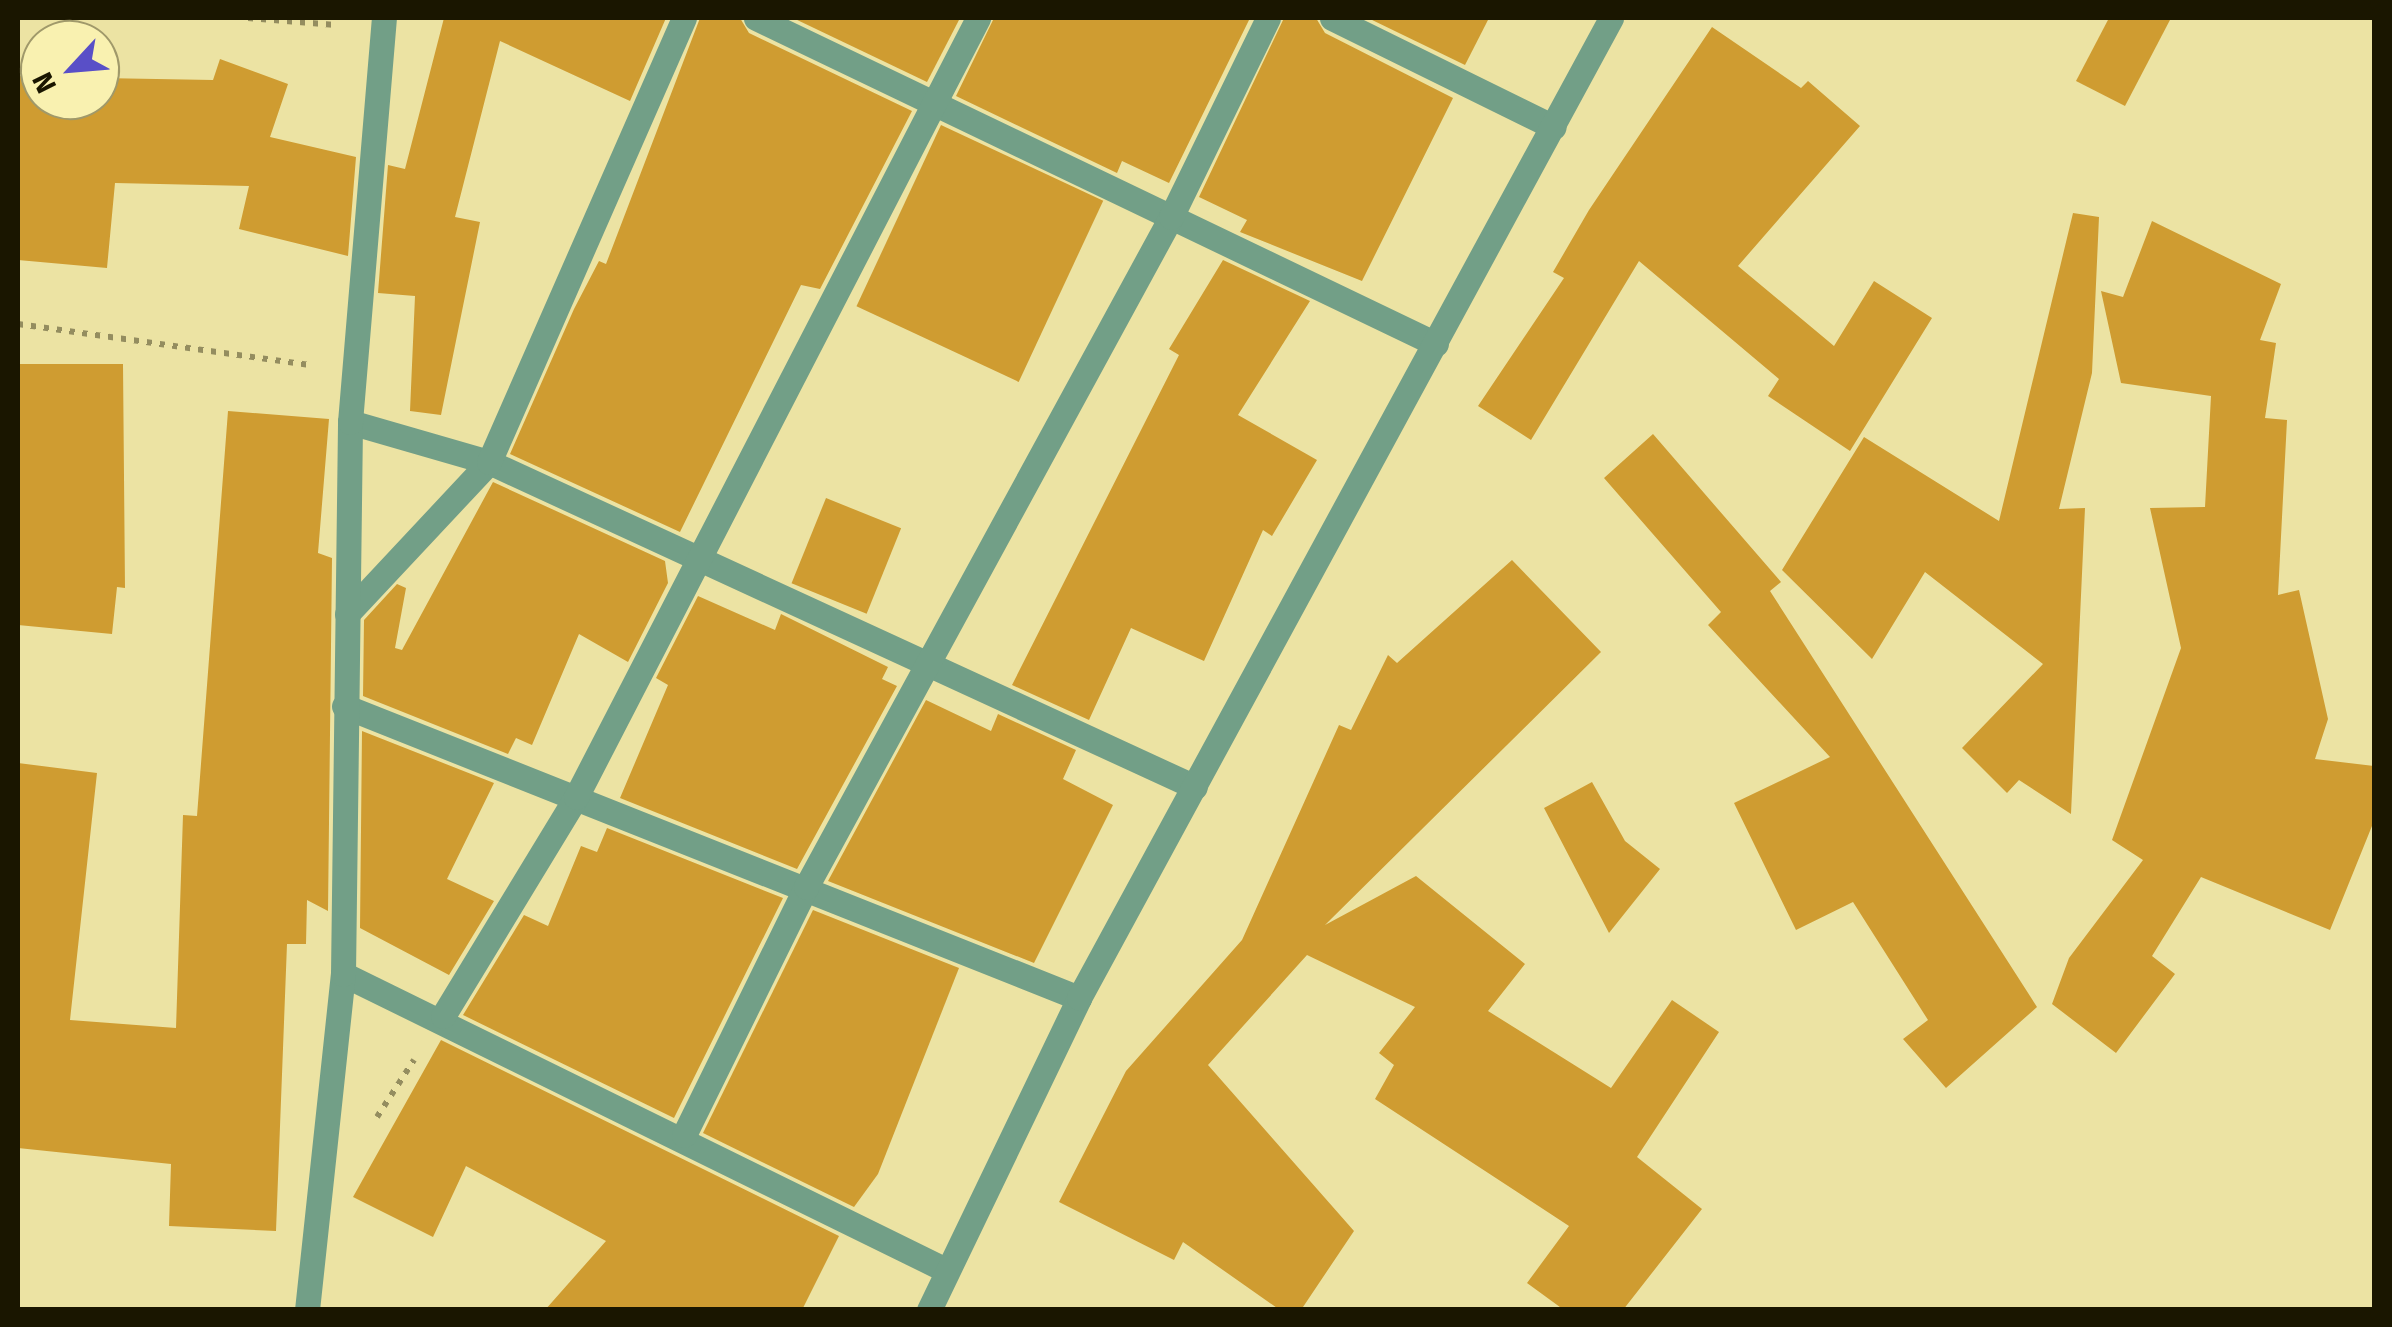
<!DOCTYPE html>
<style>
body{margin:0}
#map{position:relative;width:2392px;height:1327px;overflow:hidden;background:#ece3a3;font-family:"Fira Sans",sans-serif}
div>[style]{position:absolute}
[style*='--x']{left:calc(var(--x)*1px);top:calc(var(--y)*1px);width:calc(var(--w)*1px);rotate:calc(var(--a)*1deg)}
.building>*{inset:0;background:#cf9c31;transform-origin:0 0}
.path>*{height:6px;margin-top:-3px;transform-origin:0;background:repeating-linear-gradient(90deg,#948d5f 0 5px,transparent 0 13px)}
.street>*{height:25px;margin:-12.5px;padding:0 12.5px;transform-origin:12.5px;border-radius:12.5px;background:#729f87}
span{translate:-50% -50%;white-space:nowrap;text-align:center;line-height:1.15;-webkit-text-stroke:8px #f9f1b0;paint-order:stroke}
.frame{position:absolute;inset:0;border:20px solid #1a1600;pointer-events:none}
.north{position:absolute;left:20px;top:20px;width:100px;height:100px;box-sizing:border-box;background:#f9f1b0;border:2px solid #a0996a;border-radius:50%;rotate:244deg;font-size:28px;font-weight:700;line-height:40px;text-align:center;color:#1a1600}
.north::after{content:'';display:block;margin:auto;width:35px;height:45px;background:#594fc7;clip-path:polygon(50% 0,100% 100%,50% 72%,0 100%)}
</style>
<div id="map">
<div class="building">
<div style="clip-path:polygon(444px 18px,666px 18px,630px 101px,500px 41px,455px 217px,480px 222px,441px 415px,410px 411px,415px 296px,378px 293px,388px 165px,405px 169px)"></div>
<div style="clip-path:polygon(700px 18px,740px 18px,749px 33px,912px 111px,820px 289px,801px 285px,680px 532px,510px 454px,574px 309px,599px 261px,606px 264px)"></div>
<div style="clip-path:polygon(793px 18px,960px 18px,927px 82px)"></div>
<div style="clip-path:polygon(994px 18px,1250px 18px,1169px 183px,1122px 161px,1117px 173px,956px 96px)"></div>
<div style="clip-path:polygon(1284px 18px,1316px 18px,1325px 33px,1453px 98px,1362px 281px,1240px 232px,1247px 220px,1199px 197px)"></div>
<div style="clip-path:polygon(1368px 18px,1489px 18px,1465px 65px)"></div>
<div style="clip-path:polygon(2109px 18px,2171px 18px,2125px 106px,2076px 81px)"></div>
<div style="clip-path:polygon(1712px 27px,1801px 88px,1808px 81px,1860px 126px,1738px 266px,1834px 346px,1874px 281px,1932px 318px,1850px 451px,1768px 396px,1779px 379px,1639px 261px,1531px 440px,1478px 406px,1564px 278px,1553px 272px,1589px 210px)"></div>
<div style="clip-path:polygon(220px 59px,288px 84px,270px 137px,356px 157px,348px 256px,239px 229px,249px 186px,115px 183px,107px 268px,18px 260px,18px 76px,40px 77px,40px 100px,100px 100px,100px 78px,213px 80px)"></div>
<div style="left:941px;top:125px;width:179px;height:200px;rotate:25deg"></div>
<div style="clip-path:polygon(2073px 213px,2099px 217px,2092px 373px,2059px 509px,2085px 508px,2071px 814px,2019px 780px,2007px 793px,1962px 748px,2043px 664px,1925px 572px,1872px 659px,1782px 570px,1864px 437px,1999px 521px)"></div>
<div style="clip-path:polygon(2152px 221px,2281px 284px,2260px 340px,2276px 343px,2265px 418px,2287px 420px,2278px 595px,2299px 590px,2328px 719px,2315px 759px,2374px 766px,2374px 821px,2330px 930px,2201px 877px,2152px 956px,2175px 974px,2116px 1053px,2052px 1004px,2069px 958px,2143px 860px,2112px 840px,2181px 648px,2150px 508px,2205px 507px,2211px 396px,2121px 383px,2101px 291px,2123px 297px)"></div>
<div style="clip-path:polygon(1223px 260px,1310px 301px,1238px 415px,1317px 460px,1272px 536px,1263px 530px,1204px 661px,1131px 628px,1089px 720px,1012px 685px,1179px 355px,1169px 349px)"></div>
<div style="clip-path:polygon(18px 364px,123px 364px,125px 588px,117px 587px,112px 634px,18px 625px)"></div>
<div style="clip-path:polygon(228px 411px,329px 419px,318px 553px,332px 558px,328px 911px,307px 900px,306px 944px,287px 944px,276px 1231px,169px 1226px,171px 1164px,18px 1148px,18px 763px,97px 773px,70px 1020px,176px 1028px,183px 815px,197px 816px)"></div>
<div style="clip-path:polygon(1653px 434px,1781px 582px,1770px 591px,2037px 1007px,1946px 1088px,1903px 1039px,1928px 1020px,1853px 902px,1796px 930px,1734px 803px,1830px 757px,1708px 625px,1721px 612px,1604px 478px)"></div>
<div style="clip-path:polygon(493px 482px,665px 561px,668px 583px,628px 662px,579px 634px,532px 745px,516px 738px,508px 754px,363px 696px,364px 620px,397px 584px,406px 588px,395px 648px,402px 650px)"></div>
<div style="left:826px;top:498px;width:81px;height:92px;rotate:22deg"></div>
<div style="clip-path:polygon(1512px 560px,1601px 652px,1325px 925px,1416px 876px,1525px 964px,1488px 1011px,1611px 1088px,1672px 1000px,1719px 1032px,1637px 1157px,1702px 1209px,1623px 1310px,1564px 1310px,1527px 1283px,1569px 1226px,1375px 1099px,1394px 1065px,1379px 1053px,1415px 1007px,1307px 955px,1208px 1065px,1354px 1231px,1301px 1310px,1280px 1310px,1183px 1242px,1174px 1260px,1059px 1202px,1126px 1071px,1242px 940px,1339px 725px,1351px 730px,1388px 655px,1397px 663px)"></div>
<div style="clip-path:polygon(698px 596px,775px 630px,781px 614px,888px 667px,882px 679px,897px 686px,797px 869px,620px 798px,668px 685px,656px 678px)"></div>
<div style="clip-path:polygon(926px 700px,991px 731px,998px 714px,1076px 750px,1063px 779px,1113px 805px,1034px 963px,828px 881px)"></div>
<div style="clip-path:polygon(362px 731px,494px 783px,447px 879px,494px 901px,449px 975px,360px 928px)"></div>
<div style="clip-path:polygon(1592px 782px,1625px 841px,1660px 869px,1609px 933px,1544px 808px)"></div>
<div style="clip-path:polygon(607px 828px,783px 898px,674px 1118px,463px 1015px,524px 915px,548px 926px,581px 846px,597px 852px)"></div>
<div style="clip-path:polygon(813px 910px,959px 968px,878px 1174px,854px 1207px,703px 1133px)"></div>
<div style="clip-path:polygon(441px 1040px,839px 1236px,802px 1310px,545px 1310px,606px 1241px,466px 1166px,433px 1237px,353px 1197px)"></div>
</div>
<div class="path">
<div style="--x:248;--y:18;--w:88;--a:4.5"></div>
<div style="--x:18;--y:324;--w:293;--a:8"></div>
<div style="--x:377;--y:1117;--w:68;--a:-57"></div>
</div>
<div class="street">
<div style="--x:756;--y:18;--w:754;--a:25.61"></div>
<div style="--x:1332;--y:18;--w:247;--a:26.2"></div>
<div style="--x:350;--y:422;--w:145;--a:16.1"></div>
<div style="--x:489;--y:462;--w:777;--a:24.72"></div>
<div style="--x:347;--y:614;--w:208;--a:-46.9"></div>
<div style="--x:489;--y:462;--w:485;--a:-66.3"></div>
<div style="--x:344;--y:706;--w:791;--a:21.67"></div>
<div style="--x:343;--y:974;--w:672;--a:26.15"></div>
<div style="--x:443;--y:1016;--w:256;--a:-58.7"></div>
<div style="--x:576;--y:797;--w:877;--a:-62.7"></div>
<div style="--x:684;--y:1135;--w:276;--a:-63.8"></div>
<div style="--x:806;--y:887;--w:763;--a:-61.42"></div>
<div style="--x:1171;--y:217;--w:221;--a:-64"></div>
<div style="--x:307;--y:1310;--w:338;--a:-83.9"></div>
<div style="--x:343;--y:974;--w:552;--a:-89.27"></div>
<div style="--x:350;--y:422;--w:405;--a:-85.2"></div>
<div style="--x:929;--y:1310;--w:346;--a:-64.3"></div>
<div style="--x:1079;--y:998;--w:1115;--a:-61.5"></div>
</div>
<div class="frame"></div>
<div class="north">N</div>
</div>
